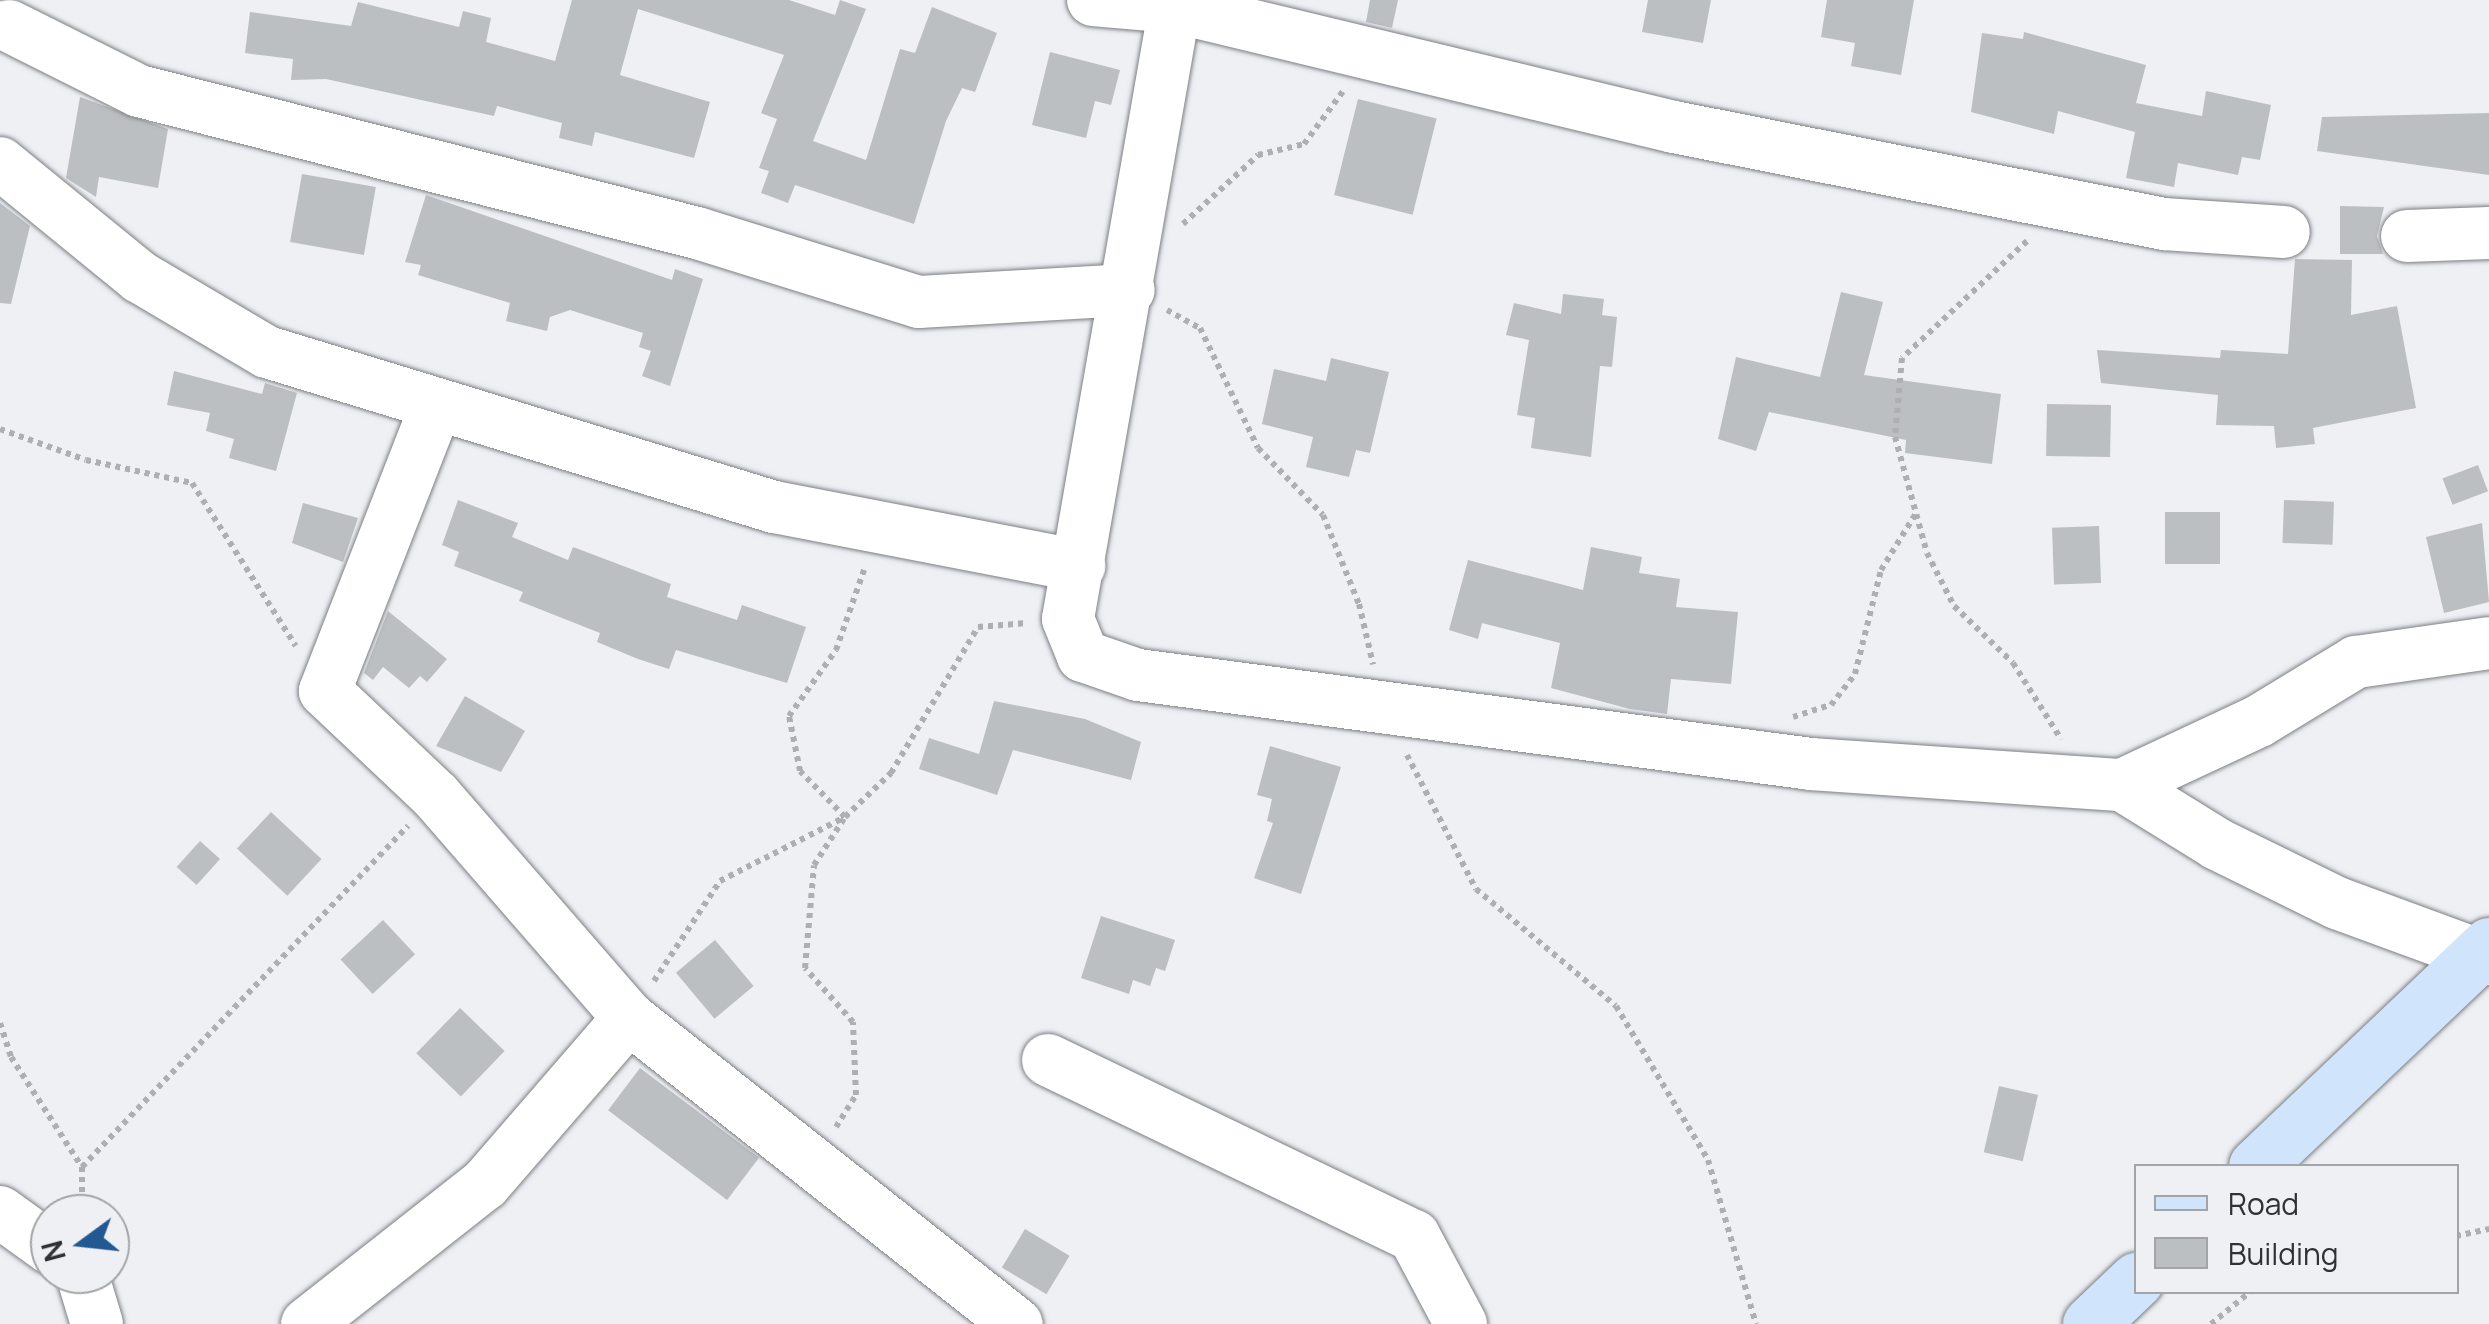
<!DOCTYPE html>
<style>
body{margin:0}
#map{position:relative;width:2489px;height:1324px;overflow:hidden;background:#eef0f4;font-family:Manrope,sans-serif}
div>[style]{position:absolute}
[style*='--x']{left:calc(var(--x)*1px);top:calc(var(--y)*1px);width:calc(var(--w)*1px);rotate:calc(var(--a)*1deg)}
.building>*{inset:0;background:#bcbfc2;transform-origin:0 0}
.path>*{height:6px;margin-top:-3px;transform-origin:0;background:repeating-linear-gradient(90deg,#adafb2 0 5px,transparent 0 10px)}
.roads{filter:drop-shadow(0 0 2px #7c7f82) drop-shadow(0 0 2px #7c7f82)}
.minor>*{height:52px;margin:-26px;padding:0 26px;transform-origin:26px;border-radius:26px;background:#fff}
.major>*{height:55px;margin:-27.5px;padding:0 27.5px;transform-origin:27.5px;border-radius:27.5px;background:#d0e4fb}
span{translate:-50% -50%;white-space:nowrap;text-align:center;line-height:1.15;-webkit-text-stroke:9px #eef0f4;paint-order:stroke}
.legend{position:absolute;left:2134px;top:1164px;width:325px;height:130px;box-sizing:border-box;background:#eef0f4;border:2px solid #a2a4a7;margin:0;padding:12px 18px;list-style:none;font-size:30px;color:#303133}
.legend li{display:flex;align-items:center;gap:20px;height:50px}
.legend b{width:50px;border:2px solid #a2a4a7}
.north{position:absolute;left:30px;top:1194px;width:100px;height:100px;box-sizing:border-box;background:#eef0f4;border:2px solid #a2a4a7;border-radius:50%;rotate:255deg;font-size:28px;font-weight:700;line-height:40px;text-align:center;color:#303133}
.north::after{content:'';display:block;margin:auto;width:35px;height:45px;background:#225991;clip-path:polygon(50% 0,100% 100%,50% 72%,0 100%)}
</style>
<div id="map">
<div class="building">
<div style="clip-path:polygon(572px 0,789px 0,835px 15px,840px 0,866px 9px,813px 141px,866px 160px,900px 49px,915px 53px,932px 7px,997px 33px,975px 92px,962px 88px,946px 121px,914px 224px,795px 185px,788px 203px,761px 193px,769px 171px,759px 168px,777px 119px,761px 113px,784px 55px,638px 9px,620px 75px,710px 102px,694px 158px,595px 132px,592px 146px,559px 138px,562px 123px,497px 106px,494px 116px,326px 79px,291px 80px,293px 59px,245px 53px,250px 12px,351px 26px,358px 2px,459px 27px,463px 11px,491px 18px,486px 42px,555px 61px)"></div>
<div style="clip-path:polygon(1370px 0,1398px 0,1392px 28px,1366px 22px)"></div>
<div style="clip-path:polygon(1648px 0,1711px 0,1703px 43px,1642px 32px)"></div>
<div style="clip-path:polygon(1827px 0,1914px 0,1901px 75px,1851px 66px,1855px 43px,1821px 37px)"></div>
<div style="clip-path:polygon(2024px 32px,2146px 65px,2136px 103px,2202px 116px,2206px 91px,2271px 105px,2260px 160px,2242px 157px,2238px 175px,2178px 163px,2174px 187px,2126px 178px,2135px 132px,2058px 111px,2054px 134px,1971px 112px,1982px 33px,2023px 39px)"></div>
<div style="clip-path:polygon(1050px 52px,1120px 70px,1111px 105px,1095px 101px,1086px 138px,1032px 125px)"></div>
<div style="clip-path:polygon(80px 97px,168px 129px,158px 188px,99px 177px,96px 197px,66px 178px)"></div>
<div style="left:1358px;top:99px;width:81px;height:99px;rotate:14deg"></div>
<div style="clip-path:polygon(2489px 113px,2489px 175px,2317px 151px,2322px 117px)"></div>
<div style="left:302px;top:174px;width:75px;height:69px;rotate:10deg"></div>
<div style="clip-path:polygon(426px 195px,672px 280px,675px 269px,703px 279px,670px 386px,642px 376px,651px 351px,639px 347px,643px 333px,570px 310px,550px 317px,547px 331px,506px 321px,510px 303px,418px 275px,421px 265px,405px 262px)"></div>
<div style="clip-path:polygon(0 203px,30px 226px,11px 304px,0 303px)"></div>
<div style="clip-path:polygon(2340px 206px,2384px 207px,2377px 236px,2383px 254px,2340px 254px)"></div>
<div style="clip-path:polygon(2295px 259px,2352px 260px,2351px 315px,2397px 306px,2416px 408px,2313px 428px,2315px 444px,2276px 448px,2274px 426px,2216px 425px,2218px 395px,2101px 383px,2097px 350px,2220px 358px,2221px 350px,2288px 354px)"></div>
<div style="clip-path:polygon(1841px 292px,1883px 302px,1864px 375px,2001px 394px,1992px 464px,1905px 453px,1906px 440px,1769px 412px,1756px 451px,1718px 439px,1736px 357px,1820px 377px)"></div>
<div style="clip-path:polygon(1563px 294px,1604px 299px,1602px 315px,1617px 317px,1612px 367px,1600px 366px,1591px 457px,1531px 448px,1535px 418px,1517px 415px,1529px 340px,1506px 335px,1514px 303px,1561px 314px)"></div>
<div style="clip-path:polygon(1331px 358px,1389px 372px,1370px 453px,1356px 450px,1349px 477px,1306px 467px,1313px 437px,1262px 424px,1274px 369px,1326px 381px)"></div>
<div style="clip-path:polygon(174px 371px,262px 394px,265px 383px,297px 393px,276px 471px,229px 458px,234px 439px,206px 431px,210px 413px,167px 405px)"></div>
<div style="left:2047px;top:404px;width:64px;height:52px;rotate:1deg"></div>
<div style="left:2478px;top:465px;width:28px;height:38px;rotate:69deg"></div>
<div style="clip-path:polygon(458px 500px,518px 523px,512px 537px,568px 560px,573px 547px,671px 584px,667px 597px,737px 620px,742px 605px,806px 627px,787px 683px,676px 650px,669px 669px,638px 659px,597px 642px,600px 633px,519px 601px,523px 592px,454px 566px,459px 552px,442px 545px)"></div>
<div style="left:2284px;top:500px;width:50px;height:43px;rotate:2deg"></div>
<div style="clip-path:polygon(303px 503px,358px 518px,343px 562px,292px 543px)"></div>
<div style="left:2165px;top:512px;width:55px;height:52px"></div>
<div style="clip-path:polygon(2482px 523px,2489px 602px,2444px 613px,2426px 537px)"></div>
<div style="left:2099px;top:526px;width:57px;height:47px;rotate:88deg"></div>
<div style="clip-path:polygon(1591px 547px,1642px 557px,1639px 573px,1680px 579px,1676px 607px,1738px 612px,1731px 684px,1671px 679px,1667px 714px,1630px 709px,1551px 688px,1560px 643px,1482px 623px,1478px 639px,1449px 630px,1468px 560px,1583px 590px)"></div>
<div style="clip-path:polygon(388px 611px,447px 659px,427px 682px,420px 676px,409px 688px,383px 667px,373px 680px,364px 673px)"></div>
<div style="clip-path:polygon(465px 696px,525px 731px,501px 772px,436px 746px)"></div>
<div style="clip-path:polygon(994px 701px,1085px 719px,1141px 742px,1131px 780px,1013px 750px,997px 795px,919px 769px,929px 738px,979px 754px)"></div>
<div style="clip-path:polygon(1270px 746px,1341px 767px,1301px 894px,1254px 878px,1273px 823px,1267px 821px,1272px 799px,1257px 795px)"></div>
<div style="left:271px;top:812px;width:69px;height:50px;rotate:43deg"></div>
<div style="left:200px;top:841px;width:27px;height:35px;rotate:42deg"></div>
<div style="clip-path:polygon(1101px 916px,1175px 940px,1165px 971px,1156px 968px,1150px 986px,1133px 980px,1129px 994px,1081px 978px)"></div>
<div style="left:383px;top:920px;width:47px;height:58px;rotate:47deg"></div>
<div style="left:715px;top:940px;width:60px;height:51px;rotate:50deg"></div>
<div style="left:460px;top:1008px;width:62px;height:63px;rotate:44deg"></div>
<div style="left:640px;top:1068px;width:149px;height:53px;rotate:37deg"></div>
<div style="left:1999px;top:1086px;width:40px;height:68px;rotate:13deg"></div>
<div style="left:1025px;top:1229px;width:52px;height:45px;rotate:31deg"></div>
</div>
<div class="path">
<div style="--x:1183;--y:224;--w:102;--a:-42.6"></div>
<div style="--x:1258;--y:155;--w:47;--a:-13.4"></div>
<div style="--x:1304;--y:144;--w:67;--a:-53.5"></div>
<div style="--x:2027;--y:241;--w:171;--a:136.9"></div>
<div style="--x:1902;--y:358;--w:79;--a:95.1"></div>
<div style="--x:1895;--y:437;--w:120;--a:74.6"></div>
<div style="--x:1927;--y:553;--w:59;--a:63"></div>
<div style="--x:1954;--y:606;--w:82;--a:44"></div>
<div style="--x:2013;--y:663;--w:90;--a:57.7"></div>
<div style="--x:1167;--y:310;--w:38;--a:29"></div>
<div style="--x:1200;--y:328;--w:133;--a:64.2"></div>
<div style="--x:1258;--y:448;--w:93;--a:45.9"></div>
<div style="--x:1323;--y:515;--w:96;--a:68"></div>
<div style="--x:1359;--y:604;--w:62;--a:76.9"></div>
<div style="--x:0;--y:429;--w:91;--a:19.8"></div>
<div style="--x:86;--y:460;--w:108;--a:12.2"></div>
<div style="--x:192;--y:483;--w:193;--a:57.5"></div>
<div style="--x:1793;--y:717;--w:40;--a:-18"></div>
<div style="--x:1831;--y:705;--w:39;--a:-52"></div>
<div style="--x:1855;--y:674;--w:107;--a:-76"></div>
<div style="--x:1881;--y:570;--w:65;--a:-58.3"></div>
<div style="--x:1407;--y:755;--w:151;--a:62.8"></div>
<div style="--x:1476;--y:889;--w:182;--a:39.9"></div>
<div style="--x:1616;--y:1006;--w:179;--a:59.1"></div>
<div style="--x:1708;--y:1160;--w:171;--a:73.7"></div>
<div style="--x:654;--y:981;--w:120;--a:-56.6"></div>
<div style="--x:720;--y:881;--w:140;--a:-27.1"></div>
<div style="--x:845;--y:817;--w:64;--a:-43.7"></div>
<div style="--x:891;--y:773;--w:170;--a:-59.2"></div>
<div style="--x:978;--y:627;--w:49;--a:-4.7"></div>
<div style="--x:0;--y:1023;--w:36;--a:72"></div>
<div style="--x:11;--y:1057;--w:131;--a:57.2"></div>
<div style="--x:82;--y:1167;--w:47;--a:90"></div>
<div style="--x:836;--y:1127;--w:38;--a:-58"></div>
<div style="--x:856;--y:1095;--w:73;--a:-92.4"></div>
<div style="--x:853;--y:1022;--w:72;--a:-131.6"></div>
<div style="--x:805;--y:968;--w:103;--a:-85"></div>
<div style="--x:814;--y:865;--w:57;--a:-57.1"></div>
<div style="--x:845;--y:817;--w:64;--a:-134.4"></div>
<div style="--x:800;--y:771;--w:56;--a:-101.3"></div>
<div style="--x:789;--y:716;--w:81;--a:-54.5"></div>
<div style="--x:836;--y:650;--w:85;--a:-70.7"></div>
<div style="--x:82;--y:1167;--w:472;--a:-46.3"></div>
<div style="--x:2456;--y:1236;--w:34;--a:-12"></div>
<div style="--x:2211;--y:1324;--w:50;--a:-39.4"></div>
</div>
<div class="roads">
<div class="minor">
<div style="--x:1093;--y:0;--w:82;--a:4.9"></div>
<div style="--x:1175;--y:7;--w:513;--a:13.52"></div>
<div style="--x:1674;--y:127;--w:500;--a:11.2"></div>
<div style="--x:2164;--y:224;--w:120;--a:3.8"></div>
<div style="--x:1176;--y:0;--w:628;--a:99.9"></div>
<div style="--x:1068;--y:619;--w:40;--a:68"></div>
<div style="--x:1083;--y:656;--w:58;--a:19.1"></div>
<div style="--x:1138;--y:675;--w:679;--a:7.53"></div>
<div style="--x:1811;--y:764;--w:312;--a:3.9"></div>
<div style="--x:2122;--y:785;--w:112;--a:31.8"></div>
<div style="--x:2217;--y:844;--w:134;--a:26.2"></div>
<div style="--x:2337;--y:903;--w:162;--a:20.2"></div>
<div style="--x:9;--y:26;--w:145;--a:26.6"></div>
<div style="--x:139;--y:91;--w:576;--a:14.28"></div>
<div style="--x:697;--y:233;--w:232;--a:17.3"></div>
<div style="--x:919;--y:302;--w:210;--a:-3.3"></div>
<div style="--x:0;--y:163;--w:181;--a:39.2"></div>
<div style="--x:140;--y:277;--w:147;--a:30.6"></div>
<div style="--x:267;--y:352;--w:530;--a:17"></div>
<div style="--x:774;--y:507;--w:311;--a:10.9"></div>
<div style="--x:2407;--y:236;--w:82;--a:-2.1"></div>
<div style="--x:436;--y:406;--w:306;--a:111.3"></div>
<div style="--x:325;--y:691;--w:153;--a:43.4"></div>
<div style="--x:436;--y:796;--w:294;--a:49"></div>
<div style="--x:629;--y:1018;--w:494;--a:38.3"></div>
<div style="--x:2122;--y:785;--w:151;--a:-25"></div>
<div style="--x:2259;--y:721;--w:114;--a:-31.3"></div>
<div style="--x:2356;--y:662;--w:134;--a:-8.1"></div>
<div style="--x:1048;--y:1060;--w:406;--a:25.7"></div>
<div style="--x:1414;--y:1236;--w:100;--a:61.9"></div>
<div style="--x:0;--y:1212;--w:62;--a:35.8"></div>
<div style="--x:82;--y:1274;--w:52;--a:73.3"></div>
<div style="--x:307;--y:1324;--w:226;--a:-38.2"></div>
<div style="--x:485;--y:1184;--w:220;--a:-49.1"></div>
</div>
<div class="major">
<div style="--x:2256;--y:1166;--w:321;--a:-43.5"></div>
<div style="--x:2090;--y:1324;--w:64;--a:-43.7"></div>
</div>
</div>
<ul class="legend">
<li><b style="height:12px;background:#d0e4fb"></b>Road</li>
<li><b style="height:28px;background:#bcbfc2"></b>Building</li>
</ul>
<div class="north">N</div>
</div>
